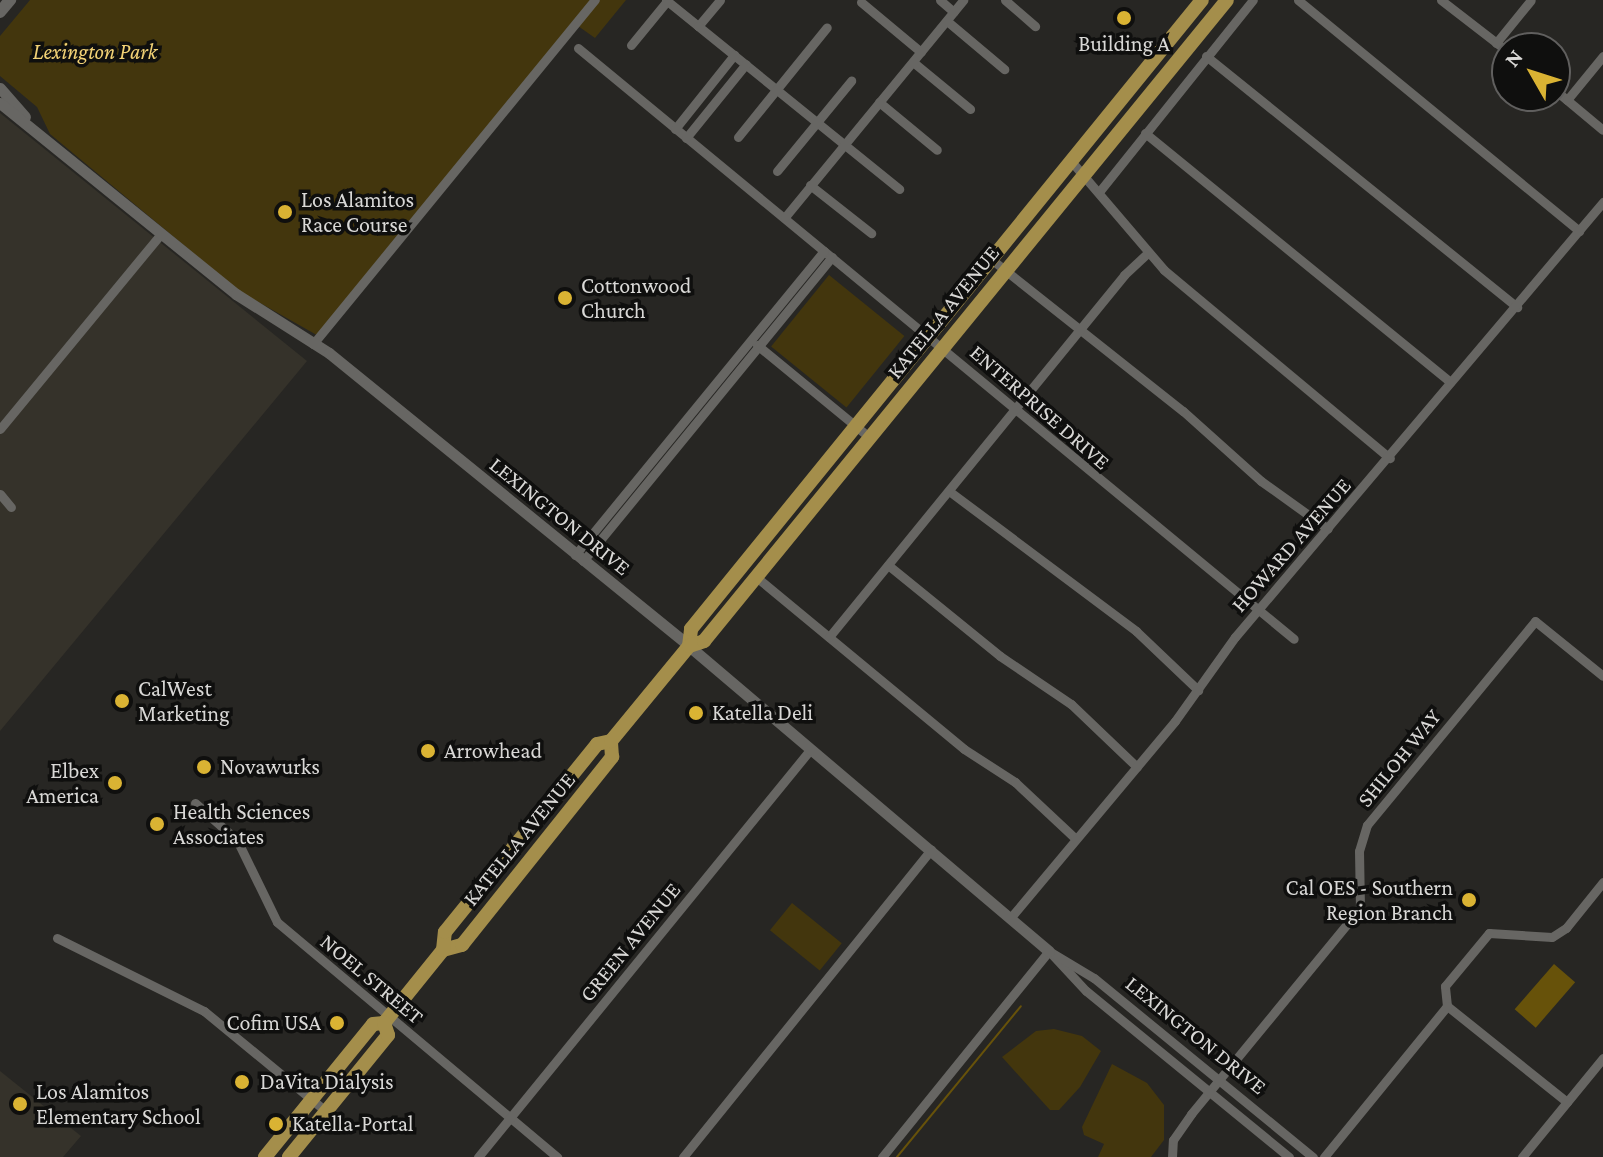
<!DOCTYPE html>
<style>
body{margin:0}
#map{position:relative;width:1603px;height:1157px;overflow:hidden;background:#272623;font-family:"Crimson Pro",serif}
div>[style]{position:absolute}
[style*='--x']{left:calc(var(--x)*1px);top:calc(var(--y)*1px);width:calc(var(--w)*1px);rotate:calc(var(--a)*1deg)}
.built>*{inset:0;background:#35322a}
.green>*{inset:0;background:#43360d;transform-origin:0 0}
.water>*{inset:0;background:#67520a;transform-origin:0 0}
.stream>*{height:2px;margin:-1px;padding:0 1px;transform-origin:1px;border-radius:1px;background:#67520a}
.minor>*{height:9px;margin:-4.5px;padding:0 4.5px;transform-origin:4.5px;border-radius:4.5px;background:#676663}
.tertiary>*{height:11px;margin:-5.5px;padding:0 5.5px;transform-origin:5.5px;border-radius:5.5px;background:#676663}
.secondary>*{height:12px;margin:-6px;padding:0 6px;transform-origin:6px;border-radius:6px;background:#676663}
.primary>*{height:14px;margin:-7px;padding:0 7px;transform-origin:7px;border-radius:7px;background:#a48e4b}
.dots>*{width:22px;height:22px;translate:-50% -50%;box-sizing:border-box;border:4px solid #0f0f0e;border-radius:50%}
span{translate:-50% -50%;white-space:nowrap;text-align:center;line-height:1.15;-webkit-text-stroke:7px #0f0f0e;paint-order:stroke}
.poi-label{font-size:22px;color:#d9d8d6}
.left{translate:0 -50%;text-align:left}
.right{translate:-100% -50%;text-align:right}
.park-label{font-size:22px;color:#f1d175;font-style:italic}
.street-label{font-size:22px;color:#d9d8d6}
.north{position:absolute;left:1491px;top:32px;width:80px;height:80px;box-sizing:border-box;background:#0f0f0e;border:2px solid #605f5e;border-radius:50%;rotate:309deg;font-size:22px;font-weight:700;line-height:32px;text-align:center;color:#d9d8d6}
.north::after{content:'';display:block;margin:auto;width:28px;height:36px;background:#dab333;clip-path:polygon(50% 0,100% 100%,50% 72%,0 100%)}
</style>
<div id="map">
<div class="built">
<div style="clip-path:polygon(0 113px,307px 361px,0 731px)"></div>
<div style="clip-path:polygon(0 1071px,81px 1136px,63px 1157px,0 1157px)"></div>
</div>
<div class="green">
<div style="clip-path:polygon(30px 0,626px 0,595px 38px,578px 26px,322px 338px,239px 291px,50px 134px,37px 107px,0 76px,0 36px)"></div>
<div style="left:829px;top:275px;width:97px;height:92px;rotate:39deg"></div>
<div style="left:792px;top:903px;width:64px;height:35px;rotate:39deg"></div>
<div style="clip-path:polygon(1054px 1029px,1082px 1036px,1101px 1051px,1080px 1087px,1059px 1110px,1050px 1110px,1002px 1057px,1036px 1031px)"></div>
<div style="clip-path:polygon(1112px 1064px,1147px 1083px,1164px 1105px,1164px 1140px,1151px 1157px,1098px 1157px,1104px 1144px,1084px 1135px,1082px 1127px)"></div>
</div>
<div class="water">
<div style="left:1554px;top:964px;width:28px;height:60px;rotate:41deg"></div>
</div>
<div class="stream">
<div style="--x:897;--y:1157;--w:195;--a:-50.6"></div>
</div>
<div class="minor">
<div style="--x:666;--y:0;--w:41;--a:39.1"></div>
<div style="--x:720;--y:0;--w:34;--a:130"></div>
<div style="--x:698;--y:26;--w:259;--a:39"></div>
<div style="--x:940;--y:0;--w:18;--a:41"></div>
<div style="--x:1005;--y:0;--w:40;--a:41"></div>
<div style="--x:1298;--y:0;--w:364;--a:39.4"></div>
<div style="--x:1441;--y:0;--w:83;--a:37.7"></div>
<div style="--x:861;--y:2;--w:78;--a:39.8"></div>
<div style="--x:947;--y:21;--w:75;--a:40.1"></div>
<div style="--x:1496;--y:43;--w:55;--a:-50.9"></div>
<div style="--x:631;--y:45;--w:57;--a:-50.7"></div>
<div style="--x:578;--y:48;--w:928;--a:39.54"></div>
<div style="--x:1206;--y:56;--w:400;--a:38.9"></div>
<div style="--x:913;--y:62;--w:74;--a:39.5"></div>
<div style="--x:1555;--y:90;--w:62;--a:39.8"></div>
<div style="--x:1567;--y:100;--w:57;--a:-50.7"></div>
<div style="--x:879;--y:102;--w:75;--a:39.6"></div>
<div style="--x:675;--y:129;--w:95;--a:-51.4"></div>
<div style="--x:1145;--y:133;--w:394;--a:39.2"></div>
<div style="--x:738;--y:137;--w:141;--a:-51"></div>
<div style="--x:686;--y:138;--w:95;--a:-51"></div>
<div style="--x:1071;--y:161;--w:143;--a:49.5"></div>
<div style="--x:1164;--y:270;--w:294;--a:39.8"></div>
<div style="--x:777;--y:171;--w:117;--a:-50.6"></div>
<div style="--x:810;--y:185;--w:78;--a:38.2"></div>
<div style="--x:1099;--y:192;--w:246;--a:-51.3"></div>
<div style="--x:785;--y:217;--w:281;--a:-50.6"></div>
<div style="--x:991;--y:259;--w:245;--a:38.4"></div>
<div style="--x:1183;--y:411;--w:105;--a:41.9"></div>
<div style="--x:1261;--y:481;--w:82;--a:35.6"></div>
<div style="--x:313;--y:344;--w:445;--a:-50.7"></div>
<div style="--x:757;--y:345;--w:145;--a:39.4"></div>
<div style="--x:0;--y:429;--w:253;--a:-50.5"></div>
<div style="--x:949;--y:491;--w:234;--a:36.8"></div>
<div style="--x:1136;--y:631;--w:86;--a:43.6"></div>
<div style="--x:0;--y:494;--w:17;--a:50"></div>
<div style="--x:575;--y:555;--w:393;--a:-50.7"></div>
<div style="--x:583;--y:561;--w:393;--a:-50.7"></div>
<div style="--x:888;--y:565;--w:144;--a:39.1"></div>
<div style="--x:1000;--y:656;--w:86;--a:34.1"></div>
<div style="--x:1071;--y:704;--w:91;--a:43.7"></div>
<div style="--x:755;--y:576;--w:271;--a:39.6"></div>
<div style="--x:964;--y:749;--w:61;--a:32.9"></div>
<div style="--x:1015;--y:782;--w:83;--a:43.1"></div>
<div style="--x:829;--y:637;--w:467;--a:-50.8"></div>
<div style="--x:1124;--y:275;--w:33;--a:-43"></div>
<div style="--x:195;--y:803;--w:56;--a:41.4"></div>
<div style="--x:237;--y:840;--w:91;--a:64"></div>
<div style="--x:277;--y:922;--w:366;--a:40"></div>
<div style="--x:1012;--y:916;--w:254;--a:-50.1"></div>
<div style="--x:1175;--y:721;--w:103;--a:-54.5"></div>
<div style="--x:1235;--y:637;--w:570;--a:-49.77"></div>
<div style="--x:57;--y:938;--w:164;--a:26.4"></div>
<div style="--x:204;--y:1011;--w:159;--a:39.4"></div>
<div style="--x:1567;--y:1102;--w:154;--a:-141.3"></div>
<div style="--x:1447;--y:1006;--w:20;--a:-96"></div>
<div style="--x:1445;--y:986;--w:69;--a:-50.3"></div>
<div style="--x:1489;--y:933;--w:63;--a:3.6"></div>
<div style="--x:1552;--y:937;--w:17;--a:-33"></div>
<div style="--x:1566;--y:928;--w:59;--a:-51.2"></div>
<div style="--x:478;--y:1157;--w:525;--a:-50.8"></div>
<div style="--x:683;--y:1157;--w:395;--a:-51.1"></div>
<div style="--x:882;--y:1157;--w:265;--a:-51"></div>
<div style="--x:1172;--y:1157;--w:17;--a:-87"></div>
<div style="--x:1173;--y:1140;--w:32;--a:-55"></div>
<div style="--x:1191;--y:1114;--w:266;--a:-50.6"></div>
<div style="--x:1360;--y:908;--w:57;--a:-91"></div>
<div style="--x:1359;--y:851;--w:27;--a:-73"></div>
<div style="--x:1367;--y:825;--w:264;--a:-50.5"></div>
<div style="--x:1535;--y:621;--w:87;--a:39"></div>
<div style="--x:1289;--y:1157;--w:262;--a:-140.7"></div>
<div style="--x:1086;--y:991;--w:54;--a:-132.8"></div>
<div style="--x:1049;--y:951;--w:52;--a:31"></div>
<div style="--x:1094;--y:978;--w:283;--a:39.3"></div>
<div style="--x:1324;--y:1157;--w:195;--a:-50.8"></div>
<div style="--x:1522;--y:1157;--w:128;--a:-50.7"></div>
</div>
<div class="tertiary">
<div style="--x:0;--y:88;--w:38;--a:49"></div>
<div style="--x:0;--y:103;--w:304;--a:39"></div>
<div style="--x:236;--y:294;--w:110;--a:32.4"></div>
<div style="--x:329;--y:353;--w:464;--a:39.1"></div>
<div style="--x:689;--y:646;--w:472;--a:40.3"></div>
</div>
<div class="secondary">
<div style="--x:0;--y:12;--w:16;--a:-50"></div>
</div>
<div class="primary">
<div style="--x:689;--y:646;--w:17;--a:-83"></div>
<div style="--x:691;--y:629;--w:810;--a:-50.91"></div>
<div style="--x:443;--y:950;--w:20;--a:-15"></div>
<div style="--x:462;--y:945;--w:241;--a:-51.4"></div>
<div style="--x:612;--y:757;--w:16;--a:-94"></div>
<div style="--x:265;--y:1157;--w:171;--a:-50.9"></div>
<div style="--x:373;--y:1024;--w:11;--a:-5"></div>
<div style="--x:384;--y:1023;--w:94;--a:-51.1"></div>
<div style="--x:443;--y:950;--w:18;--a:-84"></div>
<div style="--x:445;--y:932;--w:242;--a:-51"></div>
<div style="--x:597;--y:744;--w:14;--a:-12"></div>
<div style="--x:611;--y:741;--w:123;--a:-50.6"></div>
<div style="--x:689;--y:646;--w:16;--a:-18"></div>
<div style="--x:704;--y:641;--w:827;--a:-50.79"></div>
<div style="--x:289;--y:1157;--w:157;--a:-50.9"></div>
<div style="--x:388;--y:1035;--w:13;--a:-108"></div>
</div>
<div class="dots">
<div style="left:1124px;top:18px;background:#dab333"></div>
<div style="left:285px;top:212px;background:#dab333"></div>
<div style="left:565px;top:298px;background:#dab333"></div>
<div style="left:122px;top:701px;background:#dab333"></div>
<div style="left:696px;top:713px;background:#dab333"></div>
<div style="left:428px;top:751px;background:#dab333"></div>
<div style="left:204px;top:767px;background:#dab333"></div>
<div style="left:115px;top:783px;background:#dab333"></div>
<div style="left:157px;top:824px;background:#dab333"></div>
<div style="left:1469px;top:900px;background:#dab333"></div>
<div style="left:337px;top:1023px;background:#dab333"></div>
<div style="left:242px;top:1082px;background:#dab333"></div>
<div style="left:20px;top:1104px;background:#dab333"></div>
<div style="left:276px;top:1124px;background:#dab333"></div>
</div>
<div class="poi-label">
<span style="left:1124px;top:44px">Building A</span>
<span class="left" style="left:301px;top:212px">Los Alamitos<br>Race Course</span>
<span class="left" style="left:581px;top:298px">Cottonwood<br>Church</span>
<span class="left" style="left:138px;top:701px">CalWest<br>Marketing</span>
<span class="left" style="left:712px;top:713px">Katella Deli</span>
<span class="left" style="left:444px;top:751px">Arrowhead</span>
<span class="left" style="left:220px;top:767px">Novawurks</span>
<span class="right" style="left:99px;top:783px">Elbex<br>America</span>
<span class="left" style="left:173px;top:824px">Health Sciences<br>Associates</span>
<span class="right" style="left:1453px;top:900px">Cal OES - Southern<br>Region Branch</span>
<span class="right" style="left:321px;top:1023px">Cofim USA</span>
<span class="left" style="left:260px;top:1082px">DaVita Dialysis</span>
<span class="left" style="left:36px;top:1104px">Los Alamitos<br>Elementary School</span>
<span class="left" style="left:292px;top:1124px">Katella-Portal</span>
</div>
<div class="park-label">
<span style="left:95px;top:52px">Lexington Park</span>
</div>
<div class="street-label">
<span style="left:943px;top:312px;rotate:-51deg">KATELLA AVENUE</span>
<span style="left:1040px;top:407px;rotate:41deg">ENTERPRISE DRIVE</span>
<span style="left:560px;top:516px;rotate:39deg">LEXINGTON DRIVE</span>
<span style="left:1291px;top:545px;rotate:-49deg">HOWARD AVENUE</span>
<span style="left:1399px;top:758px;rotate:-51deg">SHILOH WAY</span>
<span style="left:519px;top:839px;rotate:-51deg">KATELLA AVENUE</span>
<span style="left:630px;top:942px;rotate:-51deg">GREEN AVENUE</span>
<span style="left:372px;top:979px;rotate:40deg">NOEL STREET</span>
<span style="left:1196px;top:1035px;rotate:39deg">LEXINGTON DRIVE</span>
</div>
<div class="north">N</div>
</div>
